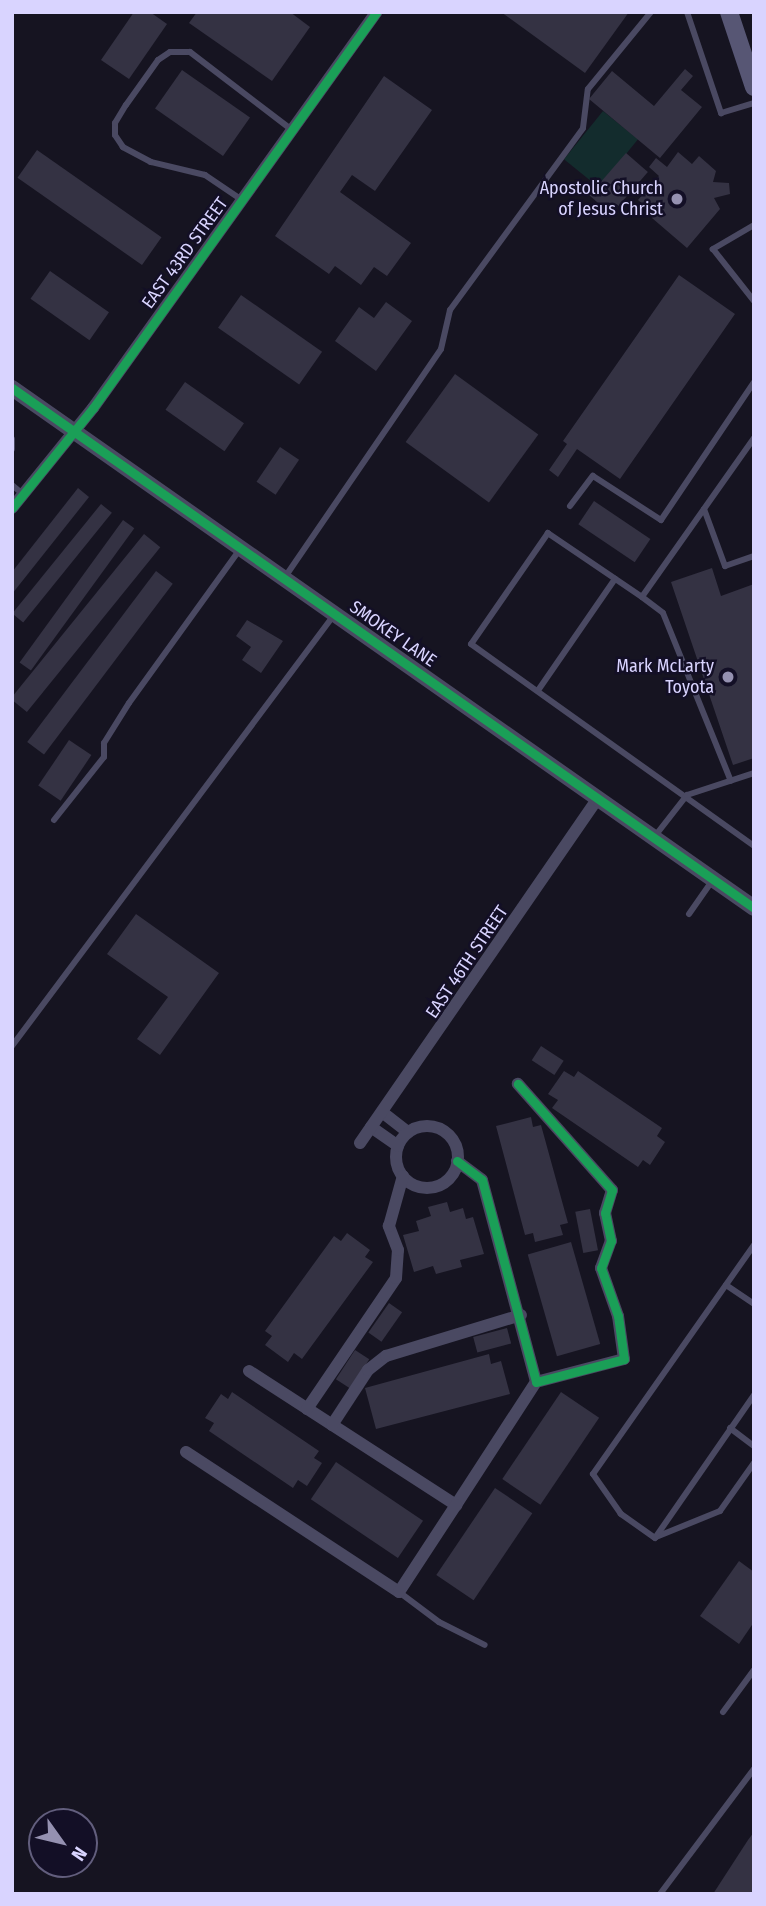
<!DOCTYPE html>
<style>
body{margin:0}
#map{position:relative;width:766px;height:1906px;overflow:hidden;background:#161421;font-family:"Fira Sans Condensed",sans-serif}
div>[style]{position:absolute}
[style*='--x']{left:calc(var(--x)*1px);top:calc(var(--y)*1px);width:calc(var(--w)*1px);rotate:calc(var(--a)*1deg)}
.green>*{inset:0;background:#132c2d;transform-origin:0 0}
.building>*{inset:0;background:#343243;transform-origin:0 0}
.service>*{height:6px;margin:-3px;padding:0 3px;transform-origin:3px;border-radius:3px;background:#4a4962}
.minor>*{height:12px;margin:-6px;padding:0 6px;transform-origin:6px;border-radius:6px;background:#4a4962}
.minor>.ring{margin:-6px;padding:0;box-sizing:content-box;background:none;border:12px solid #4a4962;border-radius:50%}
.tertiary>*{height:16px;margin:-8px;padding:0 8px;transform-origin:8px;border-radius:8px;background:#4a4962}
.secondary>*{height:18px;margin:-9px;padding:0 9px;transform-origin:9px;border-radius:9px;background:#575674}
.cycleway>*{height:9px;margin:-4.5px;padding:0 4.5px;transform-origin:4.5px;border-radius:4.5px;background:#1a9f57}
.dots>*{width:19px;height:19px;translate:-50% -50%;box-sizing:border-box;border:4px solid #130f26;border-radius:50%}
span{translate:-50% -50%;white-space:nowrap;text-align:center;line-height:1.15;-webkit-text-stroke:5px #130f26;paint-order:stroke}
.poi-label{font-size:18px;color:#d9d4ff}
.right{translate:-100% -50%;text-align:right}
.street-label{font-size:18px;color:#d9d4ff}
.frame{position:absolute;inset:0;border:14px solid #d9d4ff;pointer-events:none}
.north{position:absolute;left:28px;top:1808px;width:70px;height:70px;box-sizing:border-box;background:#130f26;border:2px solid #625e7d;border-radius:50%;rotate:124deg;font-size:19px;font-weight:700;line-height:28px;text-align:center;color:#d9d4ff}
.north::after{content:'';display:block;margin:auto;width:24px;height:32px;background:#9591b1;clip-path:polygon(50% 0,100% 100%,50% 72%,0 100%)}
</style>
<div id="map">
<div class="green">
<div style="left:603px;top:111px;width:45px;height:62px;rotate:39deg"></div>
</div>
<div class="building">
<div style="clip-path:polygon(134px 12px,150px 12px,167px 24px,129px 79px,101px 60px)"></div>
<div style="clip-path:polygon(197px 12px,290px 12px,310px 27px,272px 81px,189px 23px)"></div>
<div style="clip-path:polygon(501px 12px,629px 12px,585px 73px)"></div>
<div style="clip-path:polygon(685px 69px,693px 76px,681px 90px,702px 107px,660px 158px,589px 99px,612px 71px,654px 106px)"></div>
<div style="left:182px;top:70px;width:83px;height:47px;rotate:35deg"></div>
<div style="clip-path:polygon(384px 76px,432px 110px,375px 191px,352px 175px,340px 192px,411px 243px,387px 276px,374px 267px,361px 285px,335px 266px,329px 274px,275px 236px)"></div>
<div style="left:37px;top:150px;width:152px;height:34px;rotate:35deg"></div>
<div style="clip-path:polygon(678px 152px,692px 164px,699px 156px,716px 171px,713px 182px,729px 183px,730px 194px,714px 198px,720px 209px,687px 248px,652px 218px,655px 214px,638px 200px,659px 176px,649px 167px,656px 158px,667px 167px)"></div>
<div style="left:626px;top:153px;width:29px;height:56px;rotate:41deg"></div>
<div style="left:50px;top:271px;width:72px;height:34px;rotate:35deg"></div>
<div style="clip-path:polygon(679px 275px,735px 314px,620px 479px,577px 449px,558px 477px,549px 470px,567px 444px,563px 441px)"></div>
<div style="left:241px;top:295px;width:99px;height:40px;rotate:35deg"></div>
<div style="clip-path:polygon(386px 302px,412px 321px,376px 371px,335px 341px,359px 307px,374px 318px)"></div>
<div style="left:455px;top:374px;width:103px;height:84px;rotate:36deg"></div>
<div style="left:185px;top:382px;width:72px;height:34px;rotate:35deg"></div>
<div style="left:280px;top:447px;width:23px;height:42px;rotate:34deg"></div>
<div style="clip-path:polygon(78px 488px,89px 497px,12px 594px,12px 572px)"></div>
<div style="left:594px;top:501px;width:68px;height:28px;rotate:34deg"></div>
<div style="left:101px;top:504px;width:14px;height:141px;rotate:39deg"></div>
<div style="left:123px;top:520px;width:14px;height:176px;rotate:36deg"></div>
<div style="left:144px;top:534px;width:21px;height:212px;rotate:39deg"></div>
<div style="clip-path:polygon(712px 568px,721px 596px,754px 584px,754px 758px,733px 765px,671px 582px)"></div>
<div style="left:156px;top:571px;width:21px;height:214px;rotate:37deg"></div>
<div style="clip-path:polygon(247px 620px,283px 641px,261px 673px,242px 660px,251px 647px,236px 636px)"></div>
<div style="left:69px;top:740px;width:27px;height:55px;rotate:34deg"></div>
<div style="clip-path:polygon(136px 914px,219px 973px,160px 1055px,137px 1039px,168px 997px,107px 954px)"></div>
<div style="left:541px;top:1046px;width:27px;height:17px;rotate:33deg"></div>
<div style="clip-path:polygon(564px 1071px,574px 1077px,578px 1071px,662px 1128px,657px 1136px,665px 1142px,650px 1165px,643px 1160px,638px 1167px,552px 1108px,558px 1100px,548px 1094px)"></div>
<div style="clip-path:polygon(531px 1117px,533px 1127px,541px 1125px,568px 1223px,560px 1225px,563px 1235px,535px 1242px,533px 1233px,525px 1235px,496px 1126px)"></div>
<div style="clip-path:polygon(447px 1202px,450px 1212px,463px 1208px,466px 1219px,473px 1217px,484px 1254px,460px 1260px,462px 1267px,436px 1274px,433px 1266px,414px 1272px,403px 1235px,419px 1231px,416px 1221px,431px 1216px,428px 1207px)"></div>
<div style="left:590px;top:1209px;width:42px;height:15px;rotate:79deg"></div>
<div style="clip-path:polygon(347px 1233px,370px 1250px,365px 1257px,373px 1262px,302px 1359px,294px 1353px,288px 1362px,265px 1345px,272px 1336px,265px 1331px,334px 1236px,341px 1241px)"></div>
<div style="left:571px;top:1242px;width:106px;height:45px;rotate:74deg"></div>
<div style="left:389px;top:1303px;width:16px;height:36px;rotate:35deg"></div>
<div style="left:507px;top:1328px;width:16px;height:35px;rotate:75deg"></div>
<div style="left:355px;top:1350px;width:17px;height:35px;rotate:33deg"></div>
<div style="clip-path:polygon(489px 1354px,491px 1364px,501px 1361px,510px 1394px,376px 1429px,365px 1388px)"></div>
<div style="clip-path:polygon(232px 1392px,319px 1451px,314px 1458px,322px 1463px,307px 1486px,298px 1480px,293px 1488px,209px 1431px,214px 1423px,205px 1418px,221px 1394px,228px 1399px)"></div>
<div style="left:561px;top:1392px;width:46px;height:105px;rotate:34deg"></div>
<div style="left:336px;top:1462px;width:105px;height:45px;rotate:34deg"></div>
<div style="left:495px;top:1488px;width:45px;height:105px;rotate:34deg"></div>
<div style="clip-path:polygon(739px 1561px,754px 1572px,754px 1622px,739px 1644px,700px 1616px)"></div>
<div style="clip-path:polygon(754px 1832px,754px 1894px,713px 1894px,748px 1840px)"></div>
</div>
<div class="service">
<div style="--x:687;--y:12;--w:107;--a:71.4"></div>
<div style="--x:721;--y:113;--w:34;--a:-17"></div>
<div style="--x:242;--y:200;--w:45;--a:-146"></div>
<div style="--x:205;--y:175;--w:56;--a:-166.5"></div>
<div style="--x:151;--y:162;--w:32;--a:-152"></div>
<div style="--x:123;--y:147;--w:14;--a:-124"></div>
<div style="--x:115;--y:135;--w:12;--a:-90"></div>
<div style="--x:115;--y:123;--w:21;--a:-59"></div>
<div style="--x:126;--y:105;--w:55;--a:-54.6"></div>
<div style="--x:158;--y:60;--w:14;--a:-34"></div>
<div style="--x:170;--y:52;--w:20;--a:0"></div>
<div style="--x:190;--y:52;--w:128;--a:37.4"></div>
<div style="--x:754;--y:225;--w:48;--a:149.7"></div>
<div style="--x:713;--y:249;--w:66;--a:51.7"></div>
<div style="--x:754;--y:438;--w:194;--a:125.2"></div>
<div style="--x:642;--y:597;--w:114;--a:-145.8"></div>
<div style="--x:548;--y:533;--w:135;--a:124.7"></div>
<div style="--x:471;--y:644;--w:348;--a:35.5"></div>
<div style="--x:12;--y:439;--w:10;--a:90"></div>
<div style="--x:12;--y:485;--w:16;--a:40"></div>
<div style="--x:570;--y:506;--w:38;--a:-53"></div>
<div style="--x:593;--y:476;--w:81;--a:32.9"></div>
<div style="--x:661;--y:520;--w:166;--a:-56"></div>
<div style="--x:704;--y:509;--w:61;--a:69.8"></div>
<div style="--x:725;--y:566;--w:31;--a:-19"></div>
<div style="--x:285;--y:577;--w:276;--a:-55.6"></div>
<div style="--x:441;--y:349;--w:40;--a:-77"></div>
<div style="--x:450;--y:310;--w:225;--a:-53.8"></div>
<div style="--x:583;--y:128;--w:39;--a:-83"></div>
<div style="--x:588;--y:89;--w:99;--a:-50.7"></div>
<div style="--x:642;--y:597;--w:26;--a:37"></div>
<div style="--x:663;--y:613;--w:181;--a:68"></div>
<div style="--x:539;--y:689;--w:134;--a:-55.4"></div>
<div style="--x:54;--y:820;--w:80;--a:-51.6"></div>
<div style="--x:104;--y:757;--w:14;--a:-90"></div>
<div style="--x:104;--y:743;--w:47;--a:-58"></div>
<div style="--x:129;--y:703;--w:190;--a:-54.2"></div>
<div style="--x:655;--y:836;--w:52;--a:-52"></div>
<div style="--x:687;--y:795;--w:71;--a:-18.2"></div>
<div style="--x:689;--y:914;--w:40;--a:-55.1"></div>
<div style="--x:12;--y:1046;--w:538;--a:-53.24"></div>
<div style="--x:726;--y:1285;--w:34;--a:34"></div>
<div style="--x:730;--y:1428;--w:30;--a:37"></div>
<div style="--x:656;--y:1537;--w:69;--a:-22.1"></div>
<div style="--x:720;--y:1511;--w:59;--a:-54.7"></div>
<div style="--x:655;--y:1538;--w:42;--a:-144.8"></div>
<div style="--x:621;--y:1514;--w:49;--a:-125"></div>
<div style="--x:593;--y:1474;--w:280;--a:-54.9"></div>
<div style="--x:655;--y:1538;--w:174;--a:-55.3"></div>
<div style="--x:399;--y:1592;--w:50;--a:36.9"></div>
<div style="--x:439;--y:1622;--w:51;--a:26.6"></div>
<div style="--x:723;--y:1712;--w:52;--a:-53.6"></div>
<div style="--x:660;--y:1894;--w:156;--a:-53.1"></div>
</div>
<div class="minor">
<div style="--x:12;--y:508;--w:129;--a:-51"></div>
<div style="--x:93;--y:408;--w:487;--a:-54.4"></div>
<div style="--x:382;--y:1112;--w:33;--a:38"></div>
<div class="ring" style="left:396px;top:1126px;width:50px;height:50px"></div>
<div style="--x:371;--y:1127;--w:33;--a:35"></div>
<div style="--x:360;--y:1143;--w:419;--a:-55.4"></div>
<div style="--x:457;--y:1161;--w:31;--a:37"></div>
<div style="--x:482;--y:1180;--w:209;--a:75"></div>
<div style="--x:536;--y:1382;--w:91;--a:-14.6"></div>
<div style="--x:624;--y:1359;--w:43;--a:-97.9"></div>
<div style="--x:618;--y:1316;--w:51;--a:-109.5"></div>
<div style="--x:601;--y:1268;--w:29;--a:-70"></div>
<div style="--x:611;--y:1241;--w:29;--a:-102"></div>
<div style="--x:605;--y:1213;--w:24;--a:-73"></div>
<div style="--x:612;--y:1190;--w:142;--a:-131.6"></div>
<div style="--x:249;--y:1371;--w:247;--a:32.9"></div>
<div style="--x:456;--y:1505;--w:147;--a:-57"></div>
<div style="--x:307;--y:1409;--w:158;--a:-55.8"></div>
<div style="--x:396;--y:1278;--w:28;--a:-86"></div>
<div style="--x:398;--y:1250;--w:26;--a:-111"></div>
<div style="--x:389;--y:1226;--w:52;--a:-74.4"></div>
<div style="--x:332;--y:1425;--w:66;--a:-56.8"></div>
<div style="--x:368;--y:1370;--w:23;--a:-38"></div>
<div style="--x:386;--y:1356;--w:141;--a:-16.9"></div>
<div style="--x:186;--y:1452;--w:255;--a:33.3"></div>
<div style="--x:399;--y:1592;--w:104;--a:-56.8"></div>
</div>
<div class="tertiary">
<div style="--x:12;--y:388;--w:906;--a:35.02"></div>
</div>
<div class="secondary">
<div style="--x:729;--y:12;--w:79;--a:71.6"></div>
</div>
<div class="cycleway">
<div style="--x:12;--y:388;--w:906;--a:35.02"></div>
<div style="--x:12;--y:508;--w:129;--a:-51"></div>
<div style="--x:93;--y:408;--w:487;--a:-54.4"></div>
<div style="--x:457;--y:1161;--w:31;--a:37"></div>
<div style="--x:482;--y:1180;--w:209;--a:75"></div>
<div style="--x:536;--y:1382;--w:91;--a:-14.6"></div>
<div style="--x:624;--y:1359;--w:43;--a:-97.9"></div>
<div style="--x:618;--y:1316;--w:51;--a:-109.5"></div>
<div style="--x:601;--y:1268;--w:29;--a:-70"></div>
<div style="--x:611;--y:1241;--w:29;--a:-102"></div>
<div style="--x:605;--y:1213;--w:24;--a:-73"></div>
<div style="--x:612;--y:1190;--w:142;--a:-131.6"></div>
</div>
<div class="dots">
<div style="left:677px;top:199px;background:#9591b1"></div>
<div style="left:728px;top:677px;background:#9591b1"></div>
</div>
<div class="poi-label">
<span class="right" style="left:663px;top:199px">Apostolic Church<br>of Jesus Christ</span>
<span class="right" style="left:714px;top:677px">Mark McLarty<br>Toyota</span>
</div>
<div class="street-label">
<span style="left:185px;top:253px;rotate:-54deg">EAST 43RD STREET</span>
<span style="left:393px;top:634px;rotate:35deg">SMOKEY LANE</span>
<span style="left:467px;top:962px;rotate:-56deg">EAST 46TH STREET</span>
</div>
<div class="frame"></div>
<div class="north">N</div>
</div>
